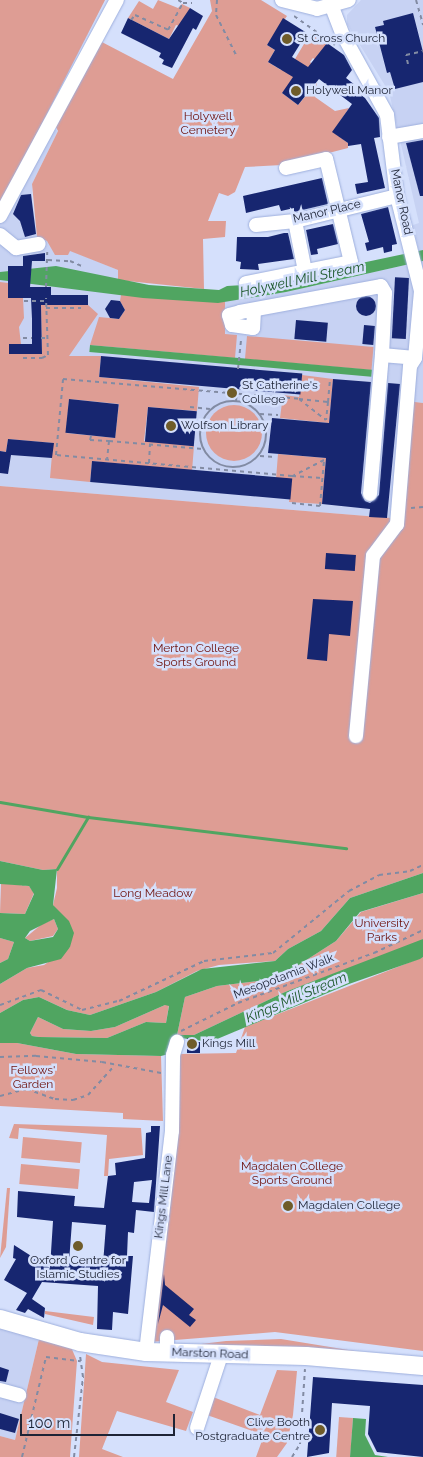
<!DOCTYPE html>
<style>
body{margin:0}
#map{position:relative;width:423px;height:1457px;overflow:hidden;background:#d5e0fc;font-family:Raleway,sans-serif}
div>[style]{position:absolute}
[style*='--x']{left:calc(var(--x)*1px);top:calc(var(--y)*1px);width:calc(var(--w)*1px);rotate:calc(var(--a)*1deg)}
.built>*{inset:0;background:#c7d2f3}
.green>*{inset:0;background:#de9d94;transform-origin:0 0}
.round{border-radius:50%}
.water>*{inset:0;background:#50a561;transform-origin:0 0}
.stream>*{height:3px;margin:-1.5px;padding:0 1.5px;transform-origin:1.5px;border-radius:1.5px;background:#50a561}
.building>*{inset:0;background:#172670;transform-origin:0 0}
.path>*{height:2px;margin-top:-1px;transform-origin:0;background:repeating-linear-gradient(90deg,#828ba3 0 4px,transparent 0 8px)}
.path>.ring{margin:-1px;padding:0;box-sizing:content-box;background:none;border:2px solid #828ba3;border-radius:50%}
.roads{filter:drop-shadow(0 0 1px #9eafdd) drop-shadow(0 0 1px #9eafdd)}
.minor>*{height:14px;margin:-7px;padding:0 7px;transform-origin:7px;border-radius:7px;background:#fff}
.major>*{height:18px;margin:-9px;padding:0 9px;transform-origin:9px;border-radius:9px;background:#fff}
.dots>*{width:14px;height:14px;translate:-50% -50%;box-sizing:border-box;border:2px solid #d5e0fc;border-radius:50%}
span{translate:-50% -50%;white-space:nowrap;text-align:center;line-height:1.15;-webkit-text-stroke:5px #d5e0fc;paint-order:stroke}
.poi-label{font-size:12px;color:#1e2436}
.left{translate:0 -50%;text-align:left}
.right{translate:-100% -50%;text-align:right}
.park-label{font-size:12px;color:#6e110d}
.street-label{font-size:12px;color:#1e2436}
.water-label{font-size:14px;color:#1d582b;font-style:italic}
.scale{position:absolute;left:20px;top:1414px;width:155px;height:22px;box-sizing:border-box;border:2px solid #1e2436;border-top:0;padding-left:6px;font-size:15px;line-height:18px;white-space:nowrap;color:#1e2436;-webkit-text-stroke:4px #d5e0fc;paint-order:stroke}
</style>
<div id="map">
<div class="built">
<div style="clip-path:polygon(0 0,105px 0,43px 123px,58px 131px,32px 184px,32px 197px,37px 237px,118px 270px,118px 280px,108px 292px,286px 292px,423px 261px,423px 403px,408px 401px,391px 518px,0 486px)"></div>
<div style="clip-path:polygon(361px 0,423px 0,423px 250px,419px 251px,413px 225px,419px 223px,389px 92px,347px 24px,347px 15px)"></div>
<div style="clip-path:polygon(0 1327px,39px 1339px,15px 1440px,0 1436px)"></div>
</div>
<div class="green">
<div style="clip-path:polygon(0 0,105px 0,0 206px)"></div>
<div style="clip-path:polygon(158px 0,178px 8px,182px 4px,190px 8px,182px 27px,176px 25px,169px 39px,128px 18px,139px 1px,153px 9px)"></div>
<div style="clip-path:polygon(210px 0,261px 0,287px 16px,267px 45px,275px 50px,268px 62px,281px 70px,289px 69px,310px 34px,327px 43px,316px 60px,313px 58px,310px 62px,313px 65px,282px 93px,298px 105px,317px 83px,315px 97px,335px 111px,349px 108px,333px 132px,348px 143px,348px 148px,282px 165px,245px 167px,235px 192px,228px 196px,219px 193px,208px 221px,226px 221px,225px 237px,203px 239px,204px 289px,118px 280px,118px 270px,70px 251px,68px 255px,55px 255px,47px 241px,37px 237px,32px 184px,58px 131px,55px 125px,98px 40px,173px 79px,212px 11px)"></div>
<div style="clip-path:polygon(evenodd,0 282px,8px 283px,8px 297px,23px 298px,24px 318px,19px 327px,21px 344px,9px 344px,9px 354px,42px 353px,41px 305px,88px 305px,98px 314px,69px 356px,101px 356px,99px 377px,199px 387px,197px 411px,148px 407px,144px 441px,194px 446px,192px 471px,92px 461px,90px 482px,50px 478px,53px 443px,8px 439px,6px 452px,0 451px,0 282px,69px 399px,119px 404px,115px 438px,66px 433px,69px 399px)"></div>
<div style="clip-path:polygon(121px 295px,225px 302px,225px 334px,237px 335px,235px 358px,90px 345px,99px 317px,119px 319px,125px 310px,120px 301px)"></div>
<div style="left:247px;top:336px;width:127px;height:23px;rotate:5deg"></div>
<div style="clip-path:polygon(302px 375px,333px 379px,329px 423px,280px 418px,283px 395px,299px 397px)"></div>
<div style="clip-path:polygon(407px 401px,423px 403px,423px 873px,350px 898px,321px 931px,288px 949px,275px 961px,219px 965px,197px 971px,156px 992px,90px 1015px,67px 1010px,39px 997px,23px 1000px,0 1013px,0 984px,27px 968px,44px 965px,70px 947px,53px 905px,57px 888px,57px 869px,43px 870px,0 861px,0 486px,391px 518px)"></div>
<div class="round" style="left:206px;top:405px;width:56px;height:56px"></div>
<div style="clip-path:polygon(278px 454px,326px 458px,322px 504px,289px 502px,291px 481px,276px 479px)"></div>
<div style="clip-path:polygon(1px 883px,29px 886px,34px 893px,25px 914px,0 913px)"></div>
<div style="clip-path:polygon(423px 893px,423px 939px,419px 942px,285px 992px,194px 1035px,177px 1035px,185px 997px,217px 986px,267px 980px,283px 975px,336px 941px,361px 912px)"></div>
<div style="clip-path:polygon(54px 919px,58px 929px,53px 936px,30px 941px,25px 938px,42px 924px)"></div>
<div style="clip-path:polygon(0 938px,14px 942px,8px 959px,0 963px)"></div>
<div style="clip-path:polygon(423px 957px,423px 1351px,275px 1332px,150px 1342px,179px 1054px,236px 1053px,245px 1027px)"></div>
<div style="clip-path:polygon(165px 1005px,169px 1005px,166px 1023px,146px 1022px,107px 1038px,39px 1037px,32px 1036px,30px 1033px,38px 1017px,63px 1029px,91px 1031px,115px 1027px)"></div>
<div style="clip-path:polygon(0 1043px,17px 1043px,76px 1054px,161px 1056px,163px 1121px,123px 1119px,123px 1113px,0 1106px)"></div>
<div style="clip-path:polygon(14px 1124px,141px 1128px,143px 1155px,109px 1159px,108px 1176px,104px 1176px,107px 1135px,19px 1128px,18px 1139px,9px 1138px)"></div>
<div style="left:23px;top:1137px;width:59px;height:21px;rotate:5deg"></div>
<div style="left:21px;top:1164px;width:59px;height:20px;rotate:5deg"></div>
<div style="clip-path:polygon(7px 1188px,10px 1188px,6px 1247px,0 1258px)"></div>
<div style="clip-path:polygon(45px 1311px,94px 1317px,93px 1325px,45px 1314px)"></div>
<div style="clip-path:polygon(39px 1339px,71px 1347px,77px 1361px,70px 1457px,0 1457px,0 1436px,15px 1440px)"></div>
<div style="clip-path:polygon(281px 1339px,373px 1354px,168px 1348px,226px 1341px)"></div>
<div style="clip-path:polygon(86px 1354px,102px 1362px,179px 1370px,166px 1402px,193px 1412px,186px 1431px,117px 1411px,102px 1449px,123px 1457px,79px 1457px)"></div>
<div style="clip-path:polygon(277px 1370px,297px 1371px,293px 1415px,287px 1443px,277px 1457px,256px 1457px,264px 1435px,207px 1415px,213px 1397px,260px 1415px)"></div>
<div style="left:339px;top:1417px;width:14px;height:40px;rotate:4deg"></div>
</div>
<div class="water">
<div style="clip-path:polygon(423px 250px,423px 261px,286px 292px,218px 303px,143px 298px,0 280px,0 272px,56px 266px,149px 285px,219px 290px,227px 286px,262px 284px)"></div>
<div style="left:90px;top:345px;width:283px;height:7px;rotate:5deg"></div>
<div style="clip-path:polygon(evenodd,0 861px,43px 870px,57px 869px,53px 905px,69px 921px,74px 933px,70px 947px,61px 959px,27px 968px,0 984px,0 963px,8px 959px,14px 942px,0 938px,0 913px,25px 914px,34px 894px,29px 886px,0 884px,0 861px,54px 919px,58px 929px,53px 937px,30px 941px,25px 938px,30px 931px,54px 919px)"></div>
<div style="clip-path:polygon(evenodd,423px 873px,423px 893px,360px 912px,336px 941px,283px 975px,267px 980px,217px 986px,185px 997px,177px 1035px,194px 1035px,285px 992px,423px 939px,423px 957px,420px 959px,349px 984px,210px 1042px,181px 1038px,169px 1054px,161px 1056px,76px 1054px,17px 1043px,0 1043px,0 1013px,23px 1000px,39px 997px,67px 1010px,90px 1015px,156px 992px,202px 969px,275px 961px,288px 949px,321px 931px,350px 898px,423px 873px,165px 1005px,169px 1006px,166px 1023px,146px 1022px,107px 1038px,39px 1037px,32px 1036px,30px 1033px,38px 1017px,63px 1029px,91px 1031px,115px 1027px,165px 1005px)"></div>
<div style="clip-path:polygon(353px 1418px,366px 1419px,365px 1435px,375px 1455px,388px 1457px,350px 1457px)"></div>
</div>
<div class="stream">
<div style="--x:0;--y:802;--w:89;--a:9.7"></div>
<div style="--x:88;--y:817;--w:260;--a:6.9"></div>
<div style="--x:57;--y:869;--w:61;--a:-59.2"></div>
</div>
<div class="building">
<div style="clip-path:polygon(190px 8px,203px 16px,196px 30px,193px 28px,172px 68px,162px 64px,164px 60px,159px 57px,161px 53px,121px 33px,128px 18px,169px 39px)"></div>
<div style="clip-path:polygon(413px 13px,423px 52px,423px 82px,395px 89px,390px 72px,387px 73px,375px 27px,384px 25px,383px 21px)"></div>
<div style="clip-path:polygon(283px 18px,307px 33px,292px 57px,308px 67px,327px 43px,344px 55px,352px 70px,346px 78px,355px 85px,353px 89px,365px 98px,379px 118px,380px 137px,374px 138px,385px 188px,357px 194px,355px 184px,368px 182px,361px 144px,348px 146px,348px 143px,332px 132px,352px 104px,319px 79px,298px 105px,282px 93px,293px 77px,268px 62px,275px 50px,267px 45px)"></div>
<div style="clip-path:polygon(423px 140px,423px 196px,420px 196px,406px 143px)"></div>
<div style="clip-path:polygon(322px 178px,328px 204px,294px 212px,294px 208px,281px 211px,279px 205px,246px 213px,243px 196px)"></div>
<div style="clip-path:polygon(31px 194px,36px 234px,25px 237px,20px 221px,13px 214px,21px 195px)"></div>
<div style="clip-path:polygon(388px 207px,397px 244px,392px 245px,392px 251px,384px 253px,383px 247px,367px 251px,365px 243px,369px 242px,361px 214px)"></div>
<div style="clip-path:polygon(333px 224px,338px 244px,317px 249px,318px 254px,311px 255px,306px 230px)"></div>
<div style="clip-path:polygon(284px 233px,288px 233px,294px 259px,258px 264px,259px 270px,240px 269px,241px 262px,236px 261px,237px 237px,268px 237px)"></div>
<div style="clip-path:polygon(45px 253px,45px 261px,32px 261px,30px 287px,51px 287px,51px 295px,88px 295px,88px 305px,41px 305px,42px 354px,9px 354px,9px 344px,32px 344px,32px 319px,31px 298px,8px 298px,8px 266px,23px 266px,23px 256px)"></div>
<div style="left:409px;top:278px;width:61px;height:14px;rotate:93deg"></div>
<div class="round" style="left:356px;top:296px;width:20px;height:20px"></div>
<div style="clip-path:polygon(111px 300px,120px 301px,125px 310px,119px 319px,110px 318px,105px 309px)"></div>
<div style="left:296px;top:320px;width:32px;height:19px;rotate:5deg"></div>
<div style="left:364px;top:325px;width:11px;height:19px;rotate:5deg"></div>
<div style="left:101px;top:356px;width:202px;height:21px;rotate:5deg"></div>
<div style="clip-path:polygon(333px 379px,371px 382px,361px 493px,365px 501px,370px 503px,379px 495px,388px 383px,400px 384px,387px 518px,369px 517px,370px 509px,322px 504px,326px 458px,268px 453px,272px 418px,329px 423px)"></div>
<div style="left:69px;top:399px;width:50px;height:34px;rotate:6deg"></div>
<div style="left:148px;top:407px;width:49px;height:35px;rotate:5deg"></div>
<div style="clip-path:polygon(8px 439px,54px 443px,52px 458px,11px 455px,8px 474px,0 473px,0 451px,6px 452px)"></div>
<div style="left:92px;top:461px;width:201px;height:21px;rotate:5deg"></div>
<div style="left:326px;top:553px;width:30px;height:16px;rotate:4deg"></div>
<div style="clip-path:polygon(313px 599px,353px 601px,350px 636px,329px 634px,327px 661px,307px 659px)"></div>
<div style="clip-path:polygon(187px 1038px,197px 1039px,197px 1042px,200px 1042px,200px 1053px,187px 1053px)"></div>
<div style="clip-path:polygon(evenodd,151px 1126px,160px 1126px,154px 1212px,136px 1210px,134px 1233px,128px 1232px,127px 1256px,133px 1256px,128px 1314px,113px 1312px,112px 1330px,97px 1329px,98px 1286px,42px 1282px,32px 1299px,45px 1308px,44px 1318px,28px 1309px,25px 1313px,16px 1310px,27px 1293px,4px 1280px,16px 1259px,13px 1258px,14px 1245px,50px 1268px,53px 1221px,17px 1217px,18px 1191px,75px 1196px,74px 1206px,104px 1208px,108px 1176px,116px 1175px,115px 1163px,145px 1158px,146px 1133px,151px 1132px,151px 1126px,152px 1180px,149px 1203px,132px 1202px,134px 1182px,152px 1180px,151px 1126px,72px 1222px,106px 1225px,103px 1264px,69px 1262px,72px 1222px)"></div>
<div style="clip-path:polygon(164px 1274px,165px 1285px,194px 1309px,189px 1315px,196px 1320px,190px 1327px,163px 1305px,158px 1324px)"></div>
<div style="clip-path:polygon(0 1367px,9px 1370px,6px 1382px,0 1381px)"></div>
<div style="clip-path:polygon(313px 1377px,423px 1385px,423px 1457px,377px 1452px,368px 1434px,370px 1406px,332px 1403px,329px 1453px,307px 1457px)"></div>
<div style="clip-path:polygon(0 1413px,19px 1419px,15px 1433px,0 1429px)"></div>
</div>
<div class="path">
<div style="--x:178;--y:0;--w:6;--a:31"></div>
<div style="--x:217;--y:0;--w:15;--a:94"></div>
<div style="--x:216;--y:15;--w:47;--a:63.4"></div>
<div style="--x:416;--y:0;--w:26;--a:74"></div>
<div style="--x:294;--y:16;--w:50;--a:35.3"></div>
<div style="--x:131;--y:20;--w:6;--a:-51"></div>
<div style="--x:135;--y:15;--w:36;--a:24"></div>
<div style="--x:168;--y:30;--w:31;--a:-61"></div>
<div style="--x:183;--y:3;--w:9;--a:0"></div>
<div style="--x:408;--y:64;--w:9;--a:-103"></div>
<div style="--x:406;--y:55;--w:17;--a:-13"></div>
<div style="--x:48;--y:260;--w:22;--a:3"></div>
<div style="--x:70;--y:261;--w:13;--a:23"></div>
<div style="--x:46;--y:287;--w:35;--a:-88"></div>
<div style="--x:24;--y:301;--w:22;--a:0"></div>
<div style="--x:46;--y:308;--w:35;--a:0"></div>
<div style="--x:23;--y:338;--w:9;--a:0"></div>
<div style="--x:41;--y:338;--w:6;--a:0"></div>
<div style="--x:23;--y:358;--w:19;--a:0"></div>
<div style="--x:42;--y:358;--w:7;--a:-27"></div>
<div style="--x:48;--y:355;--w:57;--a:-92"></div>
<div style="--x:238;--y:369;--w:30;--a:-84"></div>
<div style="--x:299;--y:399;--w:29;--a:6"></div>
<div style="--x:328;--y:402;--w:18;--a:96"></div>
<div class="ring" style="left:200px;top:401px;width:64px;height:64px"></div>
<div style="--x:236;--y:401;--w:10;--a:-84"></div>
<div style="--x:328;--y:402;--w:21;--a:-85"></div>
<div style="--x:190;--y:407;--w:20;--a:6"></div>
<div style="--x:260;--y:414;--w:18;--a:3"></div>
<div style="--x:91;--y:436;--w:4;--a:104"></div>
<div style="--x:90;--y:440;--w:19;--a:3"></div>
<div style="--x:109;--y:441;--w:18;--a:96"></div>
<div style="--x:109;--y:441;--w:94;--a:4.9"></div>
<div style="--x:260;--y:456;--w:15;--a:4"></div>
<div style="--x:149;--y:463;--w:18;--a:-87"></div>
<div style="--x:292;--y:476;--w:30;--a:4"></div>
<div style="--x:292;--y:503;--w:28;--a:6"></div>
<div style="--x:320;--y:506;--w:46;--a:-85"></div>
<div style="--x:324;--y:460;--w:36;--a:153"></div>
<div style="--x:292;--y:476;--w:237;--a:-174.9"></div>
<div style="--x:56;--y:455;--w:76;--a:-84.7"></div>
<div style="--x:63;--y:379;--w:237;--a:4.8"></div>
<div style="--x:299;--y:399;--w:34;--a:38"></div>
<div style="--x:411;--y:508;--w:12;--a:-5"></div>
<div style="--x:0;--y:1005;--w:44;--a:-20.1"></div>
<div style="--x:41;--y:990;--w:46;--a:26"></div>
<div style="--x:82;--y:1010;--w:38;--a:-14"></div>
<div style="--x:119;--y:1001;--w:94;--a:-25.2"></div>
<div style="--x:204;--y:961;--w:69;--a:-6.6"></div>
<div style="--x:273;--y:953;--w:98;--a:-39.2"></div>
<div style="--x:349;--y:891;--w:34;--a:-28"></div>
<div style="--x:379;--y:875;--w:31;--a:-7"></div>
<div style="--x:410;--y:871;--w:14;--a:-25"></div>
<div style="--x:181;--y:1031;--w:64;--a:-26.2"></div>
<div style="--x:238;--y:1003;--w:145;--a:-20.2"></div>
<div style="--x:374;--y:953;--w:54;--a:-25.1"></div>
<div style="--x:0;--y:1057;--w:36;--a:-2"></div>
<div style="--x:36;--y:1056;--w:66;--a:5.2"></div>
<div style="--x:102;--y:1062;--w:60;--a:10.6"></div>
<div style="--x:0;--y:1096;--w:28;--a:-15"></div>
<div style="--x:27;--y:1089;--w:30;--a:20"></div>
<div style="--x:55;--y:1099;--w:18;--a:3"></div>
<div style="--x:73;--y:1100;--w:16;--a:-18"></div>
<div style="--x:88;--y:1095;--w:40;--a:-48"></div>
<div style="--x:22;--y:1457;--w:103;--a:-76.5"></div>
<div style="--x:46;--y:1357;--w:35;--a:7"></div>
<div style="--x:74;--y:1457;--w:81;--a:-83.6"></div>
<div style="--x:83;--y:1377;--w:22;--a:-98"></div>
<div style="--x:292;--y:1457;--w:15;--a:-58"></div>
<div style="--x:300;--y:1444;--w:75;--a:-86.2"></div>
</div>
<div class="roads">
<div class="minor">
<div style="--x:282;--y:0;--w:36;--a:14"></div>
<div style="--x:317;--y:9;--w:33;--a:-16"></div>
<div style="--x:332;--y:7;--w:30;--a:69"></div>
<div style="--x:343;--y:35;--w:91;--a:61.2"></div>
<div style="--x:387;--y:115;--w:82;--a:83"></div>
<div style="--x:397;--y:196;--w:98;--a:75.8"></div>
<div style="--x:421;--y:291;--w:67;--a:95.1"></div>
<div style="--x:415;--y:358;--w:9;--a:122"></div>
<div style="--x:410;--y:366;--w:159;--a:94.7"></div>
<div style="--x:397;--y:524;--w:40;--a:127"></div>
<div style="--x:373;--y:556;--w:181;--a:95.4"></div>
<div style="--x:389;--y:137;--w:35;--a:-10"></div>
<div style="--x:0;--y:216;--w:246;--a:-61.6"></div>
<div style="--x:295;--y:221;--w:51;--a:78.7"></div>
<div style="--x:256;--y:225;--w:39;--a:-6"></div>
<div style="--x:295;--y:221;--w:105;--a:-13.8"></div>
<div style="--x:0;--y:235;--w:21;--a:39"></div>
<div style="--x:16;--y:248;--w:23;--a:-10"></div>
<div style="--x:246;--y:283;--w:107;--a:-11.3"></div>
<div style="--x:351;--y:262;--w:106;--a:-103.6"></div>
<div style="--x:326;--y:159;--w:41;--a:167.3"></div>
<div style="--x:254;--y:311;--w:17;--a:93"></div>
<div style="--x:253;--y:328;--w:21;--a:-172"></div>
<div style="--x:232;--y:325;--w:10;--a:-107"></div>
<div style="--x:229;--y:315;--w:11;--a:-15"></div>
<div style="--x:240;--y:312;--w:143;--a:-10.4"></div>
<div style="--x:381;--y:286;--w:8;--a:60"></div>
<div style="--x:385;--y:293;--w:62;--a:92.8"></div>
<div style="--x:382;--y:355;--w:33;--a:5"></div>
<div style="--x:370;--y:494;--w:140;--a:-85.1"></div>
<div style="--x:146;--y:1352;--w:223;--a:-83.3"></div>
<div style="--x:172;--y:1131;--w:76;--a:-89.2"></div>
<div style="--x:173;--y:1055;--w:14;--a:-73"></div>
<div style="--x:167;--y:1353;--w:16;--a:-90"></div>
<div style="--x:0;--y:1390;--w:20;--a:15"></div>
<div style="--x:197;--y:1428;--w:77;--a:-71.8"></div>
</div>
<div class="major">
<div style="--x:0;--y:1319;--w:83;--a:16"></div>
<div style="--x:80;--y:1342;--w:67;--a:8.6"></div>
<div style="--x:146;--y:1352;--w:160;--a:1.4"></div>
<div style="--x:306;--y:1356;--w:117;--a:4.9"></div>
</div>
</div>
<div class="dots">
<div style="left:287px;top:39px;background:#6f5c2a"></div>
<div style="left:296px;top:91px;background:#6f5c2a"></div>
<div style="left:232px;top:393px;background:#6f5c2a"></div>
<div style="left:171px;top:426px;background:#6f5c2a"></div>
<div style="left:192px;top:1044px;background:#6f5c2a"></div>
<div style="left:288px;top:1206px;background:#6f5c2a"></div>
<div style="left:78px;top:1246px;background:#6f5c2a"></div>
<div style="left:320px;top:1430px;background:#6f5c2a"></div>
</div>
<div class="poi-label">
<span class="left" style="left:297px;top:39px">St Cross Church</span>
<span class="left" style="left:306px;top:91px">Holywell Manor</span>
<span class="left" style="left:242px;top:393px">St Catherine's<br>College</span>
<span class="left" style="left:181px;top:426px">Wolfson Library</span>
<span class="left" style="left:202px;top:1044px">Kings Mill</span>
<span class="left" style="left:298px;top:1206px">Magdalen College</span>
<span style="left:78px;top:1268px">Oxford Centre for<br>Islamic Studies</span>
<span class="right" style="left:310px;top:1430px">Clive Booth<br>Postgraduate Centre</span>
</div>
<div class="park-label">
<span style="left:208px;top:124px">Holywell<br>Cemetery</span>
<span style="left:196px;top:656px">Merton College<br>Sports Ground</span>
<span style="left:153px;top:894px">Long Meadow</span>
<span style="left:382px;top:931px">University<br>Parks</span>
<span style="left:33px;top:1078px">Fellows'<br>Garden</span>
<span style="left:292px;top:1174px">Magdalen College<br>Sports Ground</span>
</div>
<div class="street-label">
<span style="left:401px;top:202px;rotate:78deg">Manor Road</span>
<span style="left:327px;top:212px;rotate:-13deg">Manor Place</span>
<span style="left:284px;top:977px;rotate:-21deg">Mesopotamia Walk</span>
<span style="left:164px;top:1197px;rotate:-83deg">Kings Mill Lane</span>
<span style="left:210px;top:1354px;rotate:2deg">Marston Road</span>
</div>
<div class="water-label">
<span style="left:302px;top:279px;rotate:-12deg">Holywell Mill Stream</span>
<span style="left:296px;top:997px;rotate:-23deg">Kings Mill Stream</span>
</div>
<div class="scale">100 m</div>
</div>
